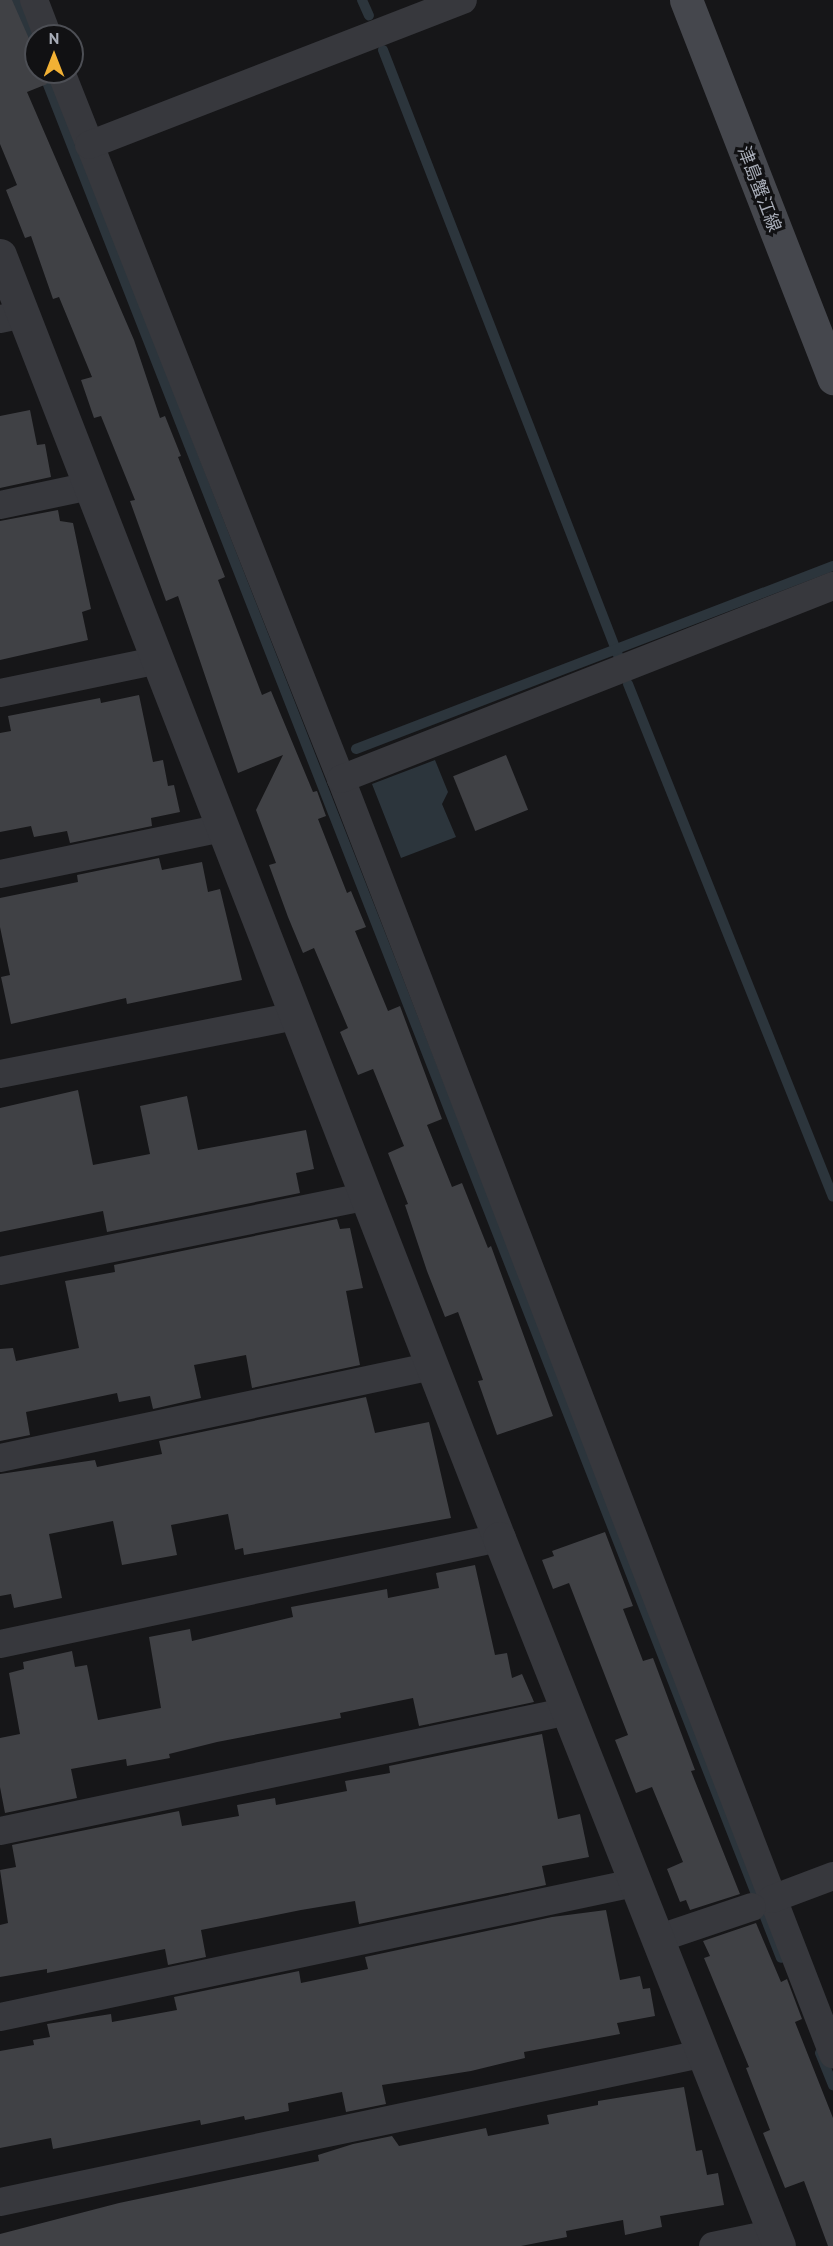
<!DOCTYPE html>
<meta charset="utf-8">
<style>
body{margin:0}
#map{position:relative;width:833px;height:2246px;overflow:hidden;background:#161618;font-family:"PT Sans","Noto Sans JP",sans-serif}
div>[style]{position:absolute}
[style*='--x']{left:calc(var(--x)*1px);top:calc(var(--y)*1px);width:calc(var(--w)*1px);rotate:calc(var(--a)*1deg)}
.water>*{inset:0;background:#2c353c}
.stream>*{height:10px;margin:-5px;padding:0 5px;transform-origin:5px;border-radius:5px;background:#2c353c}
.building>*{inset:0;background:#404145;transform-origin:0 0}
.minor>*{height:28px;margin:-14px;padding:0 14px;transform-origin:14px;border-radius:14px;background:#37383d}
.tertiary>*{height:33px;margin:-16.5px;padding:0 16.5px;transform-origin:16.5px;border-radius:16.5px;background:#37383d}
.secondary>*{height:33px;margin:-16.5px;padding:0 16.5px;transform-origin:16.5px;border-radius:16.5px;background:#45474d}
span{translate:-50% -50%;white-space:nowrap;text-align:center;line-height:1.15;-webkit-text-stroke:6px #111113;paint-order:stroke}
.street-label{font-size:18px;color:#a8adb8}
.north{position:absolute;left:24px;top:24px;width:60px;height:60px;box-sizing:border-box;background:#111113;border:2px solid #4d4f55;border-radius:50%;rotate:0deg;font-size:16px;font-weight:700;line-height:24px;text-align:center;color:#a8adb8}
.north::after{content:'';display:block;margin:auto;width:21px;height:27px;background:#f2b134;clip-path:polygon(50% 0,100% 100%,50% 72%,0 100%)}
</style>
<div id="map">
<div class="water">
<div style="clip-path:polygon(435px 760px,448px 792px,442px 804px,456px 837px,401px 858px,372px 784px)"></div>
</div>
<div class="stream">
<div style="--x:16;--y:0;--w:57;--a:69.3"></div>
<div style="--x:362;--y:0;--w:17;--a:66"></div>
<div style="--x:383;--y:50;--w:649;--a:68.77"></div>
<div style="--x:43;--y:72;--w:2025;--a:68.63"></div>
<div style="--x:628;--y:684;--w:552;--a:68.22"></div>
<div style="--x:356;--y:749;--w:511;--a:-20.99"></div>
<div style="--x:820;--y:2053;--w:35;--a:68"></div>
</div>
<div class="building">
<div style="clip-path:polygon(0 0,12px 0,34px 50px,36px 72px,43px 72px,47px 84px,27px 92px,134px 340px,160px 418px,165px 416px,181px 456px,178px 457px,225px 577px,218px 580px,262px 695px,271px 691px,313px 792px,317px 791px,326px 816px,318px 819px,347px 893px,351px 891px,366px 927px,355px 931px,388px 1011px,400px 1006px,442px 1119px,427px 1125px,452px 1187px,462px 1183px,488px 1248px,491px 1246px,553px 1416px,497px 1435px,478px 1381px,483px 1380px,458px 1312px,445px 1317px,427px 1271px,405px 1205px,408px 1204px,388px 1153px,404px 1146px,373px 1069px,358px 1075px,340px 1032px,348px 1028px,314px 948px,303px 953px,288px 917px,269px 865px,276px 863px,256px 810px,283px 755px,238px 773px,178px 596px,166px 601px,130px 501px,135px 500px,101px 416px,94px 418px,81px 380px,92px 377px,59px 297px,53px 299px,31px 236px,25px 238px,6px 190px,17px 185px,0 144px)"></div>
<div style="clip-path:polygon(30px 410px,37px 445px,45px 444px,51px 477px,0 488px,0 416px)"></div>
<div style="clip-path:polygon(58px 510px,60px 521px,73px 523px,91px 609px,82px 612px,88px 640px,0 660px,0 521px)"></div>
<div style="clip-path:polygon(139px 695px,153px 762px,163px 760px,168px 786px,174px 785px,180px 812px,151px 818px,152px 826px,70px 843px,67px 831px,34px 837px,31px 826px,0 832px,0 733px,11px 731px,8px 716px,100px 698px,101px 703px)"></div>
<div style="left:506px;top:755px;width:59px;height:57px;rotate:68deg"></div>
<div style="clip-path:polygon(159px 858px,162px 870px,202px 862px,208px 892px,220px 889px,242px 980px,127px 1004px,126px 998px,11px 1024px,1px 977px,10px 975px,0 927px,0 898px,78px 882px,77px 875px)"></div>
<div style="clip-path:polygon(78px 1090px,93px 1165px,150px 1154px,140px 1106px,187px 1096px,198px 1150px,306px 1130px,314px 1169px,296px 1173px,300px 1193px,107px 1232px,103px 1211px,0 1232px,0 1108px)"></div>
<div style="clip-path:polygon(337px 1219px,340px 1229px,350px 1228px,363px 1288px,346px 1291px,360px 1365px,252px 1388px,246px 1355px,194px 1365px,201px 1398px,153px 1409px,150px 1396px,119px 1402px,117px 1393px,26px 1412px,30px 1435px,0 1441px,0 1349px,13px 1348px,16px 1361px,79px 1348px,65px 1281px,115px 1272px,114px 1265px)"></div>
<div style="clip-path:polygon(366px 1397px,375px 1433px,429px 1422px,451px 1518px,244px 1555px,243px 1548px,235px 1550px,228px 1514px,171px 1525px,177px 1555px,122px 1565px,113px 1521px,49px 1534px,62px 1598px,14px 1608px,11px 1594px,0 1596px,0 1474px,95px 1460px,97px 1467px,162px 1454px,159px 1441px)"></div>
<div style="clip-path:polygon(605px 1532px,633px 1606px,623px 1609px,643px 1661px,653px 1658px,695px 1770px,691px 1771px,740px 1894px,690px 1910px,686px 1900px,680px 1902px,667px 1869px,683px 1862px,652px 1787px,636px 1793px,615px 1740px,628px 1735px,569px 1583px,553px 1589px,542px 1560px,554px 1556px,552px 1551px)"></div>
<div style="clip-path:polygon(475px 1565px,495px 1655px,507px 1653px,512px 1678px,522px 1674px,534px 1702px,419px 1726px,413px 1698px,340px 1713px,341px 1718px,217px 1742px,169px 1754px,170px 1758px,127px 1766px,126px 1759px,71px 1769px,77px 1798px,5px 1813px,0 1787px,0 1738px,20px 1734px,9px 1673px,24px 1669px,23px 1662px,72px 1651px,75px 1667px,87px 1665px,98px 1720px,161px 1708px,149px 1637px,190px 1629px,192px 1641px,293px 1617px,291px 1607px,387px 1589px,388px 1598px,439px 1588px,436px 1573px)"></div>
<div style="clip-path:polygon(542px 1734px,558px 1819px,580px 1814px,589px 1857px,542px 1866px,546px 1885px,359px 1924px,355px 1901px,301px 1910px,201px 1930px,206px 1957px,168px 1965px,165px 1949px,47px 1973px,47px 1969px,0 1977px,0 1925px,8px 1923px,0 1870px,16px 1867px,12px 1845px,179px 1811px,182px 1826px,239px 1816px,237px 1805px,275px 1798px,276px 1805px,347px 1791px,345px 1781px,390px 1773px,389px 1766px)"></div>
<div style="clip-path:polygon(606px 1910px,620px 1980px,640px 1976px,643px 1989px,650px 1988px,655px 2016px,617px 2023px,620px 2034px,524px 2052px,525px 2058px,471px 2071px,382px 2085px,386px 2104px,346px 2112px,342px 2092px,288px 2103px,289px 2111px,245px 2120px,244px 2116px,201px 2125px,200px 2120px,53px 2149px,51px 2138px,0 2148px,0 2051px,34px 2045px,33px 2040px,50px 2037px,47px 2024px,111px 2014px,112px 2022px,177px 2010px,174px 1997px,299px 1971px,301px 1983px,368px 1969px,365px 1957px,552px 1917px)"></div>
<div style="clip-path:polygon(756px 1923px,781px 1982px,787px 1979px,802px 2019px,795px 2022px,833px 2118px,833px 2246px,828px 2246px,804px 2181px,785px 2188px,763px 2133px,770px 2130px,746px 2068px,749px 2067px,704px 1958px,710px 1956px,703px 1941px)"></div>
<div style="clip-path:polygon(684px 2087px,696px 2151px,702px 2150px,707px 2175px,718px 2173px,724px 2205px,660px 2216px,662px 2227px,625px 2235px,623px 2220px,566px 2231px,567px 2237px,521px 2246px,0 2246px,0 2234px,119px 2203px,319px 2161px,318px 2155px,353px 2144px,392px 2136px,399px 2146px,486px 2128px,488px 2136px,549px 2124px,547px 2115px,598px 2105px,598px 2101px)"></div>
</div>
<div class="minor">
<div style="--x:34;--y:0;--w:39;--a:69"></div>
<div style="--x:61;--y:72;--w:760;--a:68.39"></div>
<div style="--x:341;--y:779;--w:1367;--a:68.9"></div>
<div style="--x:89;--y:145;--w:401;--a:-21.2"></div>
<div style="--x:0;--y:319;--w:24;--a:-12"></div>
<div style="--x:0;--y:505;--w:92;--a:-11.9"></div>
<div style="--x:0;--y:693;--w:162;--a:-11.7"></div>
<div style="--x:341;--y:779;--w:529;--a:-21.42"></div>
<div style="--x:0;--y:874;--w:227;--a:-11.7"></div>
<div style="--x:0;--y:1074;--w:301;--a:-11.1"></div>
<div style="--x:0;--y:1271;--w:376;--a:-11.5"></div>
<div style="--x:0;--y:1458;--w:443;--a:-12"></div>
<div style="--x:0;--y:1644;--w:510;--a:-11.99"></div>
<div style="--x:0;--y:1831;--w:582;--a:-11.91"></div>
<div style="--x:772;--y:1899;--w:65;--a:-20.7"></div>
<div style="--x:657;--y:1939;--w:100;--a:-18.6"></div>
<div style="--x:0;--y:2017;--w:648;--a:-11.93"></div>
<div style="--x:0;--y:2202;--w:716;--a:-11.92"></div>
<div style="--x:713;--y:2246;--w:63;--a:-11.8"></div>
</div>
<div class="tertiary">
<div style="--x:0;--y:255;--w:1377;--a:68.75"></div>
<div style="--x:499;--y:1538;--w:761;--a:68.42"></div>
</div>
<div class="secondary">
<div style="--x:686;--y:0;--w:406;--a:68.7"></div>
</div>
<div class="street-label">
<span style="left:759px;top:189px;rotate:69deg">津島蟹江線</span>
</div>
<div class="north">N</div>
</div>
